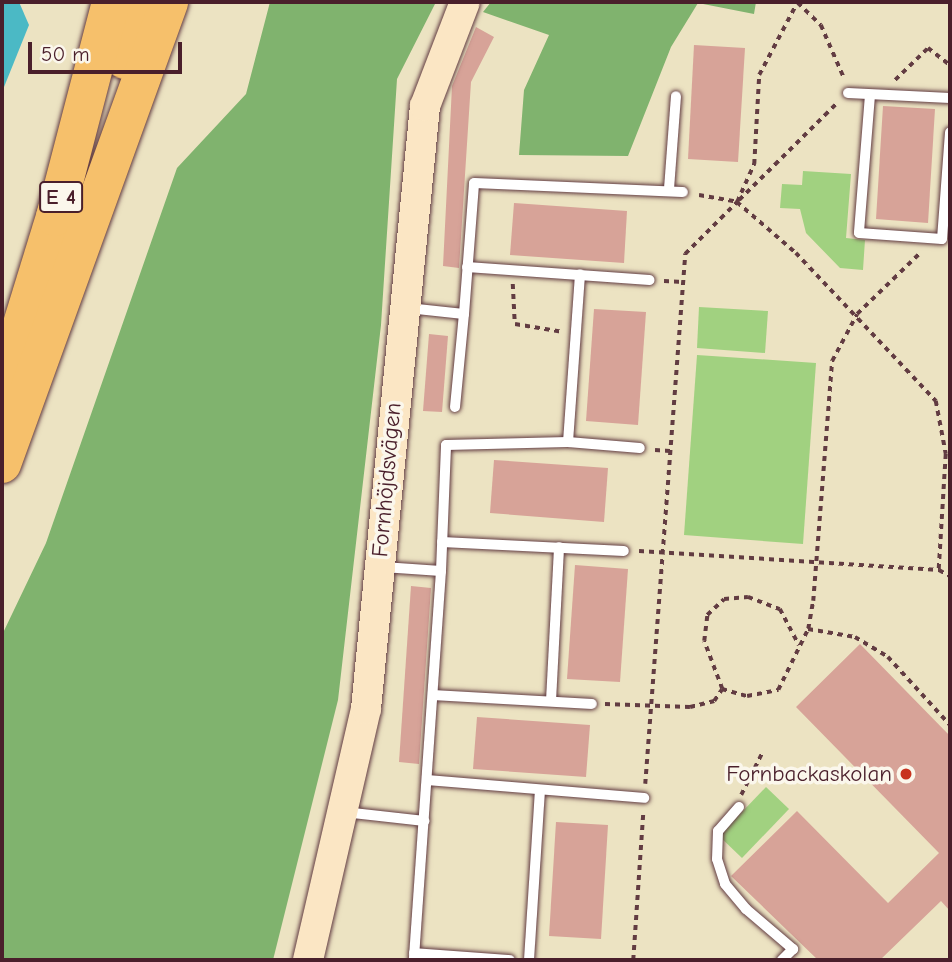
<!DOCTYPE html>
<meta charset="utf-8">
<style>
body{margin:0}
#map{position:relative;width:952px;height:962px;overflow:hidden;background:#ece3c2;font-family:"Comic Neue",sans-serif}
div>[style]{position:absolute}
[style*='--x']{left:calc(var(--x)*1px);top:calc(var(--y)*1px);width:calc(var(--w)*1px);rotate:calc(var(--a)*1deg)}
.green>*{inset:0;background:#a1d180}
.forest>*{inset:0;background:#80b36e}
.water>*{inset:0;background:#4bb9c5}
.building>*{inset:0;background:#d7a398}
.path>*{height:3.5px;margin-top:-1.75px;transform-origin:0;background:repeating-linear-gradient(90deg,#623c42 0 5px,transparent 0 10px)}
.roads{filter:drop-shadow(0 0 2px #623c42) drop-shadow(0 0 2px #623c42)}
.lane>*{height:10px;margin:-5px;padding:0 5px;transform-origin:5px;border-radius:5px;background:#fff}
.secondary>*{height:30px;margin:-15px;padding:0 15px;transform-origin:15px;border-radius:15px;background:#fbe6c4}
.highway>*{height:38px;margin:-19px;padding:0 19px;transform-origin:19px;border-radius:19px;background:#f6c06b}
.dots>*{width:19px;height:19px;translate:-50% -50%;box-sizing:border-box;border:4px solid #fbf7ec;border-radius:50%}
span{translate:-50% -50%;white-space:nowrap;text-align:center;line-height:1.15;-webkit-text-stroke:7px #fbf7ec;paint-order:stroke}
.shield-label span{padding:2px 5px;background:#fbf7ec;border:2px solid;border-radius:5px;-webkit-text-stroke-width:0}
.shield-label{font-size:21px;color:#4a1f2b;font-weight:700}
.street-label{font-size:23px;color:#4a1f2b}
.poi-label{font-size:23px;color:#4a1f2b}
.right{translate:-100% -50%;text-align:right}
.frame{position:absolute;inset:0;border:4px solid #4a1f2b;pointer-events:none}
.scale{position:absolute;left:28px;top:42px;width:154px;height:32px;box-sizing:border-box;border:4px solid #4a1f2b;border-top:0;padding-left:9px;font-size:21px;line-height:24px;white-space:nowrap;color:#4a1f2b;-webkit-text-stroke:5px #fbf7ec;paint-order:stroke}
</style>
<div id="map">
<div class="green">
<div style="clip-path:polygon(803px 171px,851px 174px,846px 238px,865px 240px,863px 270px,840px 268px,806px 233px,800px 209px,780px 208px,782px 184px,802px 185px)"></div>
<div style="clip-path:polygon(699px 307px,768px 311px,765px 353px,697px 348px)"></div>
<div style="clip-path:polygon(697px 355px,816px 363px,803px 544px,684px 535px)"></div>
<div style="clip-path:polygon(766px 787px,789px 809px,742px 858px,719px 836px)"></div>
</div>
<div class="forest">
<div style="clip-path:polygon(270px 2px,436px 2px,397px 79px,381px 325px,338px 700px,273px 960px,2px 960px,2px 635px,46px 543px,177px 168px,246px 94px)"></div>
<div style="clip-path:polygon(491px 2px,756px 2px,754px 14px,698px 3px,671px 47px,628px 156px,519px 155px,524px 90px,549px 35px,483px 12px)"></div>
</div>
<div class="water">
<div style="clip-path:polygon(2px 2px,19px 2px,29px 25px,2px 92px)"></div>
</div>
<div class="building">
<div style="clip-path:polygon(476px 27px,494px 37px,471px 82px,459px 268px,443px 266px,452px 86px)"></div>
<div style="clip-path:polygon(694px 45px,745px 48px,738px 162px,688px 159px)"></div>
<div style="clip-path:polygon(883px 106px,935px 109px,928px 223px,876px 219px)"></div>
<div style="clip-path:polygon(514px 203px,627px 211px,624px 263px,510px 255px)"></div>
<div style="clip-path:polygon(594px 309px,646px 312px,638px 425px,586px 421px)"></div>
<div style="clip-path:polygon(429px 334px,448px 336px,442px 412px,423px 411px)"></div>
<div style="clip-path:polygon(494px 460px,608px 468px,604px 522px,490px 513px)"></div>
<div style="clip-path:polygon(575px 565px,628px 569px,620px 682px,567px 679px)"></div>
<div style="clip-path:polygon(411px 586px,431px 588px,419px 764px,399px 762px)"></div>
<div style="clip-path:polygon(860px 644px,950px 736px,950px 911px,941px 901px,880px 960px,818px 960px,731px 876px,797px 811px,888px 903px,939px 853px,796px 707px)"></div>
<div style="clip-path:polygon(477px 717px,590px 725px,586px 777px,473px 769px)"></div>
<div style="clip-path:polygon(556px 822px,608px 825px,601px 939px,549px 936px)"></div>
</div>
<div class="path">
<div style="--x:798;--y:3;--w:32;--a:44"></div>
<div style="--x:821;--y:25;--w:58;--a:66.5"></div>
<div style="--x:895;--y:80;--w:46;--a:-44.1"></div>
<div style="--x:928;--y:48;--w:28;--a:38"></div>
<div style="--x:699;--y:195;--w:39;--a:10"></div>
<div style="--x:737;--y:202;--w:78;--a:40.8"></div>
<div style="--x:796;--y:253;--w:204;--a:46.6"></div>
<div style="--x:936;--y:401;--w:54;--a:79.3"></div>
<div style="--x:946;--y:454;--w:116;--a:93.5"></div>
<div style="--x:739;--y:200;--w:139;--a:-44.7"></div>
<div style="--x:664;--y:281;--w:19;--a:3"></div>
<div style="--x:513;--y:284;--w:40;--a:87.1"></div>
<div style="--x:515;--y:324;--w:49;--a:9.5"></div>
<div style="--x:655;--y:450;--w:15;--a:4"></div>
<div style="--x:639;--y:551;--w:301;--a:3.6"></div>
<div style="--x:939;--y:570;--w:13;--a:29"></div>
<div style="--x:808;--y:629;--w:48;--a:9.7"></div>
<div style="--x:855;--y:637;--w:39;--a:31"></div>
<div style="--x:888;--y:657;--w:92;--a:47.6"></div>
<div style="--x:722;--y:689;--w:51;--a:-110.6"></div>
<div style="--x:704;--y:641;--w:26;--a:-83"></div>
<div style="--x:707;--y:615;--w:23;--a:-43"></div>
<div style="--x:724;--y:599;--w:24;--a:-5"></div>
<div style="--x:748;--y:597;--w:34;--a:21"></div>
<div style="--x:780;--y:609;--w:41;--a:62.2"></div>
<div style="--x:605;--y:704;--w:85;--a:2"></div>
<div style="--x:690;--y:707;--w:25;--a:-14"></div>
<div style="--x:714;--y:701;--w:14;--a:-56"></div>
<div style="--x:722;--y:689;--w:26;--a:16"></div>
<div style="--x:747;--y:696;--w:32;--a:-11"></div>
<div style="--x:778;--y:690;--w:68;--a:-63.8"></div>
<div style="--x:808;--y:629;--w:28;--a:-80"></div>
<div style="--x:813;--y:601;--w:241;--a:-85.5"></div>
<div style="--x:832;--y:361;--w:53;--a:-62"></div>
<div style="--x:857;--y:314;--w:88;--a:-44.1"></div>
<div style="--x:645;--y:784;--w:532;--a:-85.68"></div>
<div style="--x:685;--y:254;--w:74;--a:-45"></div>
<div style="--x:737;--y:202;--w:42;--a:-65.9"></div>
<div style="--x:754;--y:164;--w:89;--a:-86.8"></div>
<div style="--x:759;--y:75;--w:81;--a:-62.2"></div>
<div style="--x:741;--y:795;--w:49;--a:-63.4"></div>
<div style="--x:633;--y:960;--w:147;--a:-86.1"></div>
</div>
<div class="roads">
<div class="lane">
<div style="--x:848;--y:93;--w:102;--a:2.8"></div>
<div style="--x:870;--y:95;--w:138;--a:94.6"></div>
<div style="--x:859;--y:233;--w:83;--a:4.1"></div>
<div style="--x:942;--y:239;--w:107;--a:-85.7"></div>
<div style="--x:669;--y:189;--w:93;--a:-85.7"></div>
<div style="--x:467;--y:267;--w:183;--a:4.1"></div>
<div style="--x:408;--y:308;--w:56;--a:6.1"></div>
<div style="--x:464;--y:314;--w:131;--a:-85.6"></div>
<div style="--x:474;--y:183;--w:209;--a:2.5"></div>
<div style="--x:455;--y:407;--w:93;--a:-84.5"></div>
<div style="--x:568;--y:442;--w:168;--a:-85.9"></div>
<div style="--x:442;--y:542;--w:182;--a:2.8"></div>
<div style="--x:383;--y:567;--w:58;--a:3.9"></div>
<div style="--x:441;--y:571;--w:390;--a:94"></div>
<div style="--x:441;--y:571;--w:126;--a:-87.7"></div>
<div style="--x:446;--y:445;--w:122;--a:-1.4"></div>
<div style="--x:568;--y:442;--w:72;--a:4.8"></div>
<div style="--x:433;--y:695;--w:159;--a:3.2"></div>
<div style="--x:551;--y:701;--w:154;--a:-87"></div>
<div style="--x:427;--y:780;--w:218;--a:4.7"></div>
<div style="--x:739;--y:807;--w:32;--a:131"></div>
<div style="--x:718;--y:831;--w:28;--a:92"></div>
<div style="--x:717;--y:859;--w:26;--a:72"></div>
<div style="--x:725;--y:884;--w:33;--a:50"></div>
<div style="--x:746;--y:909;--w:62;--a:40.4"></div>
<div style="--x:793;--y:949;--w:16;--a:135"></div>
<div style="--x:344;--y:812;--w:81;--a:6.4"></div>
<div style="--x:414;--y:953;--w:96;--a:4.2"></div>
<div style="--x:529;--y:960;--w:170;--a:-86.3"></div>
</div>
<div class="secondary">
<div style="--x:308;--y:960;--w:258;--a:-77"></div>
<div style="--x:366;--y:709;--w:606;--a:-84.41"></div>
<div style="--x:425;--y:106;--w:111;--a:-69"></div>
</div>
<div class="highway">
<div style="--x:125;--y:60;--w:60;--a:-76.4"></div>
<div style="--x:2;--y:389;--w:180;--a:-72.9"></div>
<div style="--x:55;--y:217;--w:222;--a:-75.4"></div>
<div style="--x:2;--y:464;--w:491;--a:-70.1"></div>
</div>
</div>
<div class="dots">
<div style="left:906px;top:774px;background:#c8321e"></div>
</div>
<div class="shield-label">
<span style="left:61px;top:197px">E 4</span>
</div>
<div class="street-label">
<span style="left:387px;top:480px;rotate:-85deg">Fornhöjdsvägen</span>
</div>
<div class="poi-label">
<span class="right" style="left:892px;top:774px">Fornbackaskolan</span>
</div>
<div class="frame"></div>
<div class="scale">50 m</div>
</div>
